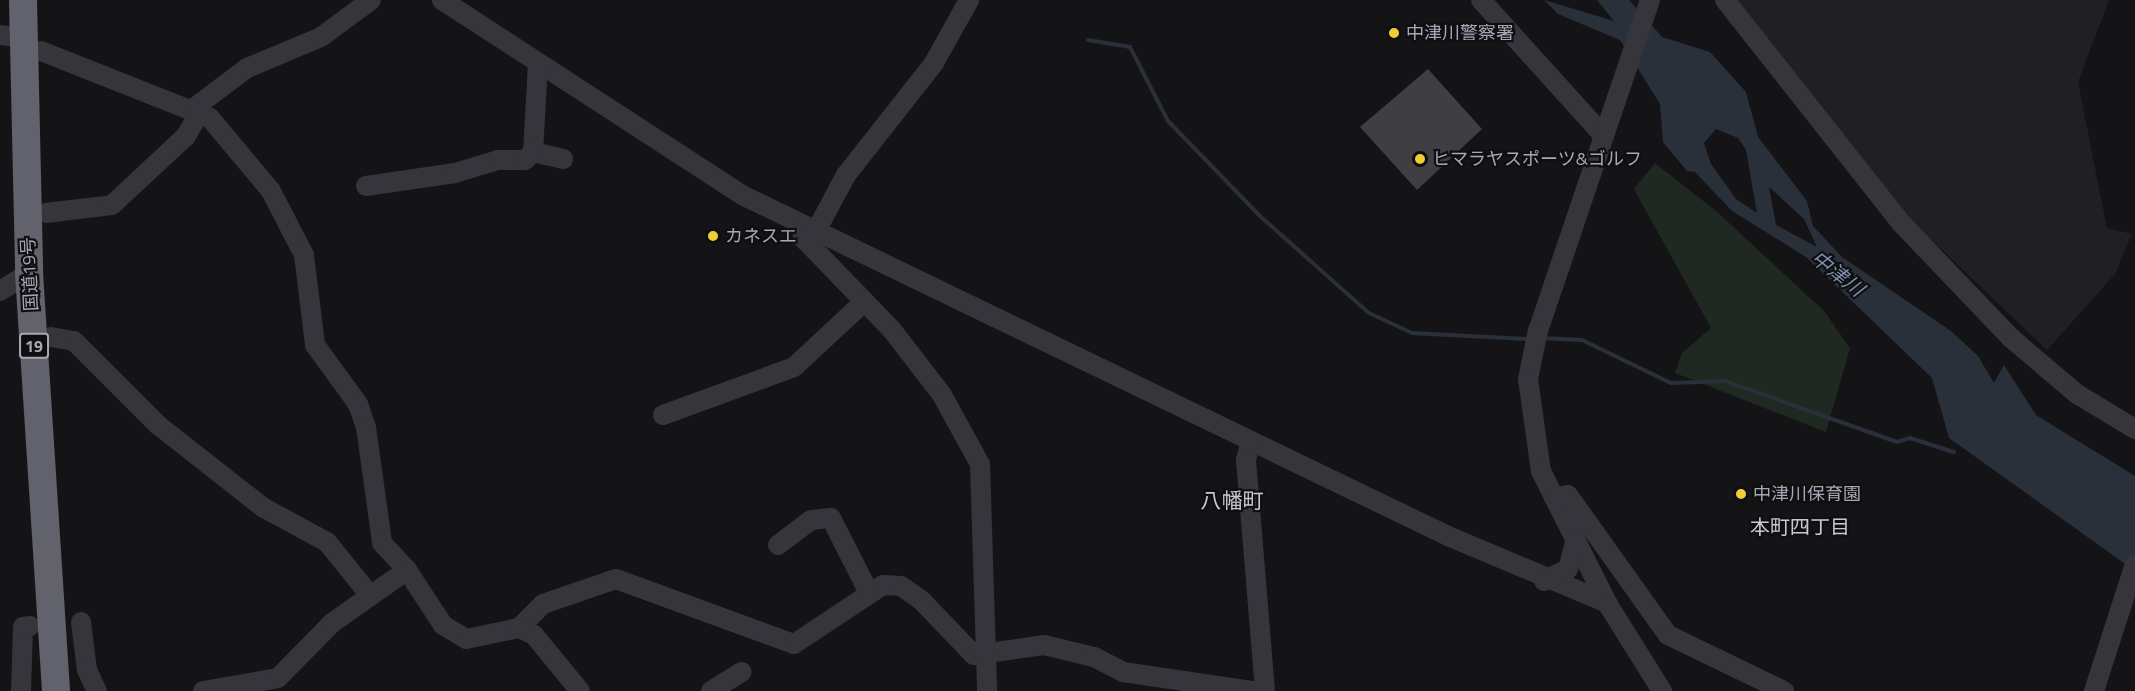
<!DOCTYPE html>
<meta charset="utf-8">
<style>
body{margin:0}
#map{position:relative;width:2135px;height:691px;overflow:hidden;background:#141416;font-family:"Titillium Web","Noto Sans JP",sans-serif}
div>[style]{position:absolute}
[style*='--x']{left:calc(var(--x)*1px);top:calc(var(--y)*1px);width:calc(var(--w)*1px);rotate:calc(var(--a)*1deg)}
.built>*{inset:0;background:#202023}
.green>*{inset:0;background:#202822}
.water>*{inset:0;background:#2a3039}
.stream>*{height:4px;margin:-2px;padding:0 2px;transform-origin:2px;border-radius:2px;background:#2a3039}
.building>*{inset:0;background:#3e3e43}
.minor>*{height:20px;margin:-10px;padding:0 10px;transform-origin:10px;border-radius:10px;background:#35353b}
.highway>*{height:28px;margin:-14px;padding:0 14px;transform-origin:14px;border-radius:14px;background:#61626b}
.dots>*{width:16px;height:16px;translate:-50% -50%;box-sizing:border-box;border:3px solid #0f0f11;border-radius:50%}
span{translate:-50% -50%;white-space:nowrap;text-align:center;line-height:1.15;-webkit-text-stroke:4.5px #0f0f11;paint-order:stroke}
.shield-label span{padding:2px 4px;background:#0f0f11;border:2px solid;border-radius:4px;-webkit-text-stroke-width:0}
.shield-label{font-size:16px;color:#a6a8b6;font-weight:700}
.poi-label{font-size:18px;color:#a6a8b6}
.left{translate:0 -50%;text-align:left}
.street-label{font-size:18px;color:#a6a8b6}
.water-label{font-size:20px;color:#7d90b0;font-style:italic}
.neighbourhood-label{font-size:20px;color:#c7c8d2}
.quarter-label{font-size:21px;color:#c7c8d2}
</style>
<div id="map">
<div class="built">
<div style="clip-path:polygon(1730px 0,2109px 0,2078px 82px,2107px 228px,2132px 234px,2115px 274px,2047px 350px,1902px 212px)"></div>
</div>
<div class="green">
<div style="clip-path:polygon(1655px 163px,1716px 211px,1824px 311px,1850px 348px,1826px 432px,1675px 373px,1682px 353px,1711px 328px,1634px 189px)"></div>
</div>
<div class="water">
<div style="clip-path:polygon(evenodd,1544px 0,1614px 21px,1597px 0,1629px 0,1662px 37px,1710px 52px,1746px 92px,1758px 137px,1807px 201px,1813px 226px,1842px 257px,1951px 331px,1978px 356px,1994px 383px,2004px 365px,2036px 415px,2135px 476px,2135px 571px,1949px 438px,1932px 378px,1806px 257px,1732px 211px,1695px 172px,1687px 171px,1663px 142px,1660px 104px,1620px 40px,1558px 14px,1544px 0,1716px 129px,1738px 138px,1746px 150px,1757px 213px,1736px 199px,1711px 164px,1704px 143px,1716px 129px,1544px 0,1769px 187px,1804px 219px,1817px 247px,1776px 225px,1769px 187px)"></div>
</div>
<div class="stream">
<div style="--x:1088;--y:40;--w:43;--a:9.5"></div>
<div style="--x:1130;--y:47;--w:83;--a:62.8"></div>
<div style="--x:1168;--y:121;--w:132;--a:45.9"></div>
<div style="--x:1260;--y:216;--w:146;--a:41.7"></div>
<div style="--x:1369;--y:313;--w:47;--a:24.9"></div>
<div style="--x:1412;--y:333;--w:116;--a:3"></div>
<div style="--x:1542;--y:338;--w:40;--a:2.9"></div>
<div style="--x:1582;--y:340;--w:99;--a:25.8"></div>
<div style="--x:1671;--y:383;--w:54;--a:-2.1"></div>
<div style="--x:1725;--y:381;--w:182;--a:19.5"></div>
<div style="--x:1897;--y:442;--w:14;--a:-17"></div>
<div style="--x:1910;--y:438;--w:46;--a:17.7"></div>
</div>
<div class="building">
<div style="clip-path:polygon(1428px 69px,1482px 129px,1417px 190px,1360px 127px)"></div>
</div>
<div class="minor">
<div style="--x:442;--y:0;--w:360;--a:33"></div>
<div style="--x:744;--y:196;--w:782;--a:25.78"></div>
<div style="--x:1448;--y:536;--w:173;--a:22.8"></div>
<div style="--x:1481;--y:0;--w:183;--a:47.9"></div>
<div style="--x:1650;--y:0;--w:348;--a:108.7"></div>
<div style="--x:1538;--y:330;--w:50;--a:101.5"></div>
<div style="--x:1528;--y:379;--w:93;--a:82"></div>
<div style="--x:1541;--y:471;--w:148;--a:63.4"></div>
<div style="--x:1607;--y:603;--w:104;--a:58"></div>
<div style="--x:1725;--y:0;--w:287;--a:51.7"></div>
<div style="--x:1903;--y:225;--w:156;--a:46.3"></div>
<div style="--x:2011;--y:338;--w:87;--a:40.3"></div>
<div style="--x:2077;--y:394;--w:68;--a:31.1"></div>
<div style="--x:0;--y:35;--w:24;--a:7"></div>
<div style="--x:41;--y:51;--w:182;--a:21.6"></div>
<div style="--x:210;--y:118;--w:95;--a:50.1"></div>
<div style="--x:271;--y:191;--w:72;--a:62.7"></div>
<div style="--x:304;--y:255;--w:91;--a:83"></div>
<div style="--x:315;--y:345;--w:73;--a:53.9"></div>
<div style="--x:358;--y:404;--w:24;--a:71"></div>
<div style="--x:366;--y:427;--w:117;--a:82.1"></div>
<div style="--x:382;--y:543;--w:37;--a:47"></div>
<div style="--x:407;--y:570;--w:66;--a:56.8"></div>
<div style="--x:443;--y:625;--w:27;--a:31"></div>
<div style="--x:466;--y:639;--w:54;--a:-11.7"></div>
<div style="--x:519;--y:628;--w:34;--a:-45"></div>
<div style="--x:543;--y:604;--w:77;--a:-18.9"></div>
<div style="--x:616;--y:579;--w:189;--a:20.1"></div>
<div style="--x:794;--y:644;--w:107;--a:-33.5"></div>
<div style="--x:883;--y:585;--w:18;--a:3"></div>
<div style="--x:901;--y:586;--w:24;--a:35"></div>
<div style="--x:921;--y:600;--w:76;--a:46.1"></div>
<div style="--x:974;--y:655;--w:71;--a:-8.1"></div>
<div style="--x:1044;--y:645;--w:51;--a:13.5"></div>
<div style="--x:1094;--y:657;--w:33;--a:27"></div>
<div style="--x:1123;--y:672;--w:130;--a:8.4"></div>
<div style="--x:538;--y:63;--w:89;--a:93.2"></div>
<div style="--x:533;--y:152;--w:31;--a:13"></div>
<div style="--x:194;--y:108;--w:66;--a:-37"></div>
<div style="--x:247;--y:68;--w:80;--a:-22.7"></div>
<div style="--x:321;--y:37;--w:62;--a:-36.5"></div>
<div style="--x:366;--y:186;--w:90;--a:-8.3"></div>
<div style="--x:455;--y:173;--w:45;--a:-16.8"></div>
<div style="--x:498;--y:160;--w:27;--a:0"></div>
<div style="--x:525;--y:160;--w:11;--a:-45"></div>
<div style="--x:46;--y:213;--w:66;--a:-6.9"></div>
<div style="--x:112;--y:205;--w:101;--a:-43"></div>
<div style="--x:186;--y:136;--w:28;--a:-60"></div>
<div style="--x:803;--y:225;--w:13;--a:90"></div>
<div style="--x:803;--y:238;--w:128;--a:45.9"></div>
<div style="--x:892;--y:330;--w:82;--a:52.4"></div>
<div style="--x:942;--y:395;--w:79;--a:61.2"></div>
<div style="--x:980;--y:464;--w:227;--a:88.2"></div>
<div style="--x:816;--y:231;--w:64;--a:-61.8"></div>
<div style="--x:846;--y:175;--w:142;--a:-51.8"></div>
<div style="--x:934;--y:63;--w:72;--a:-60.9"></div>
<div style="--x:0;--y:291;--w:34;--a:-32"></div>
<div style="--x:51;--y:337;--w:23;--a:10"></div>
<div style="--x:74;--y:341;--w:119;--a:45"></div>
<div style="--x:158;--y:425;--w:135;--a:38.1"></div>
<div style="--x:264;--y:508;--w:72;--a:28.4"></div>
<div style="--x:327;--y:542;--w:67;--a:51.1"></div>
<div style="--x:663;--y:415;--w:140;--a:-20.1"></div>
<div style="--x:794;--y:367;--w:96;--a:-42.9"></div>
<div style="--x:1251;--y:441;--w:20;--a:105"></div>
<div style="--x:1246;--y:460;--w:232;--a:85.3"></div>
<div style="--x:1554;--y:498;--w:14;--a:-12"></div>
<div style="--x:1568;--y:495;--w:172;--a:54.5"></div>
<div style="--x:1668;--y:635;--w:129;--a:25.8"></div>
<div style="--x:778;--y:545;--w:41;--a:-37.1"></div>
<div style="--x:811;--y:520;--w:20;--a:-6"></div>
<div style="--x:831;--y:518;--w:82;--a:63.1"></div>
<div style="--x:1544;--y:581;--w:27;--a:-27"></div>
<div style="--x:1568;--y:569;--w:27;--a:-75"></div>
<div style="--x:81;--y:622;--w:48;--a:82.9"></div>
<div style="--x:87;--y:670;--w:23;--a:65"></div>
<div style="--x:519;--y:628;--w:17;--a:25"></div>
<div style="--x:534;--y:635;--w:72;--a:50.6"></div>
<div style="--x:21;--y:691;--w:64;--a:-88.2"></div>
<div style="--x:23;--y:627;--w:7;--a:-8"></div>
<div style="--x:203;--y:691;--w:76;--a:-9.8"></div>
<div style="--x:278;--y:678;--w:77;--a:-45.5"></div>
<div style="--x:332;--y:623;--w:92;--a:-35.2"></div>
<div style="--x:711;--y:691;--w:36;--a:-32"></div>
<div style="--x:2094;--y:691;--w:133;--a:-72.1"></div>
</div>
<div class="highway">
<div style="--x:23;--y:0;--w:273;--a:88.7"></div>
<div style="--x:29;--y:273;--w:419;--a:86.3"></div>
</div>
<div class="dots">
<div style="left:1394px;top:33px;background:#eece34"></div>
<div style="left:1420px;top:159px;background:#eece34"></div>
<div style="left:713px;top:236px;background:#eece34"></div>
<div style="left:1741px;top:494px;background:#eece34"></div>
</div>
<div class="shield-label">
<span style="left:34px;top:346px">19</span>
</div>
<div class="poi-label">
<span class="left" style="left:1406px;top:33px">中津川警察署</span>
<span class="left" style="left:1432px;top:159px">ヒマラヤスポーツ&amp;ゴルフ</span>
<span class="left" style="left:725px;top:236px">カネスエ</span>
<span class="left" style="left:1753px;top:494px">中津川保育園</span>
</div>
<div class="street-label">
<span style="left:30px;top:274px;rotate:-93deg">国道19号</span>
</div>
<div class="water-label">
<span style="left:1838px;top:273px;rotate:38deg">中津川</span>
</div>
<div class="neighbourhood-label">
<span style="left:1800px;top:526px">本町四丁目</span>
</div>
<div class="quarter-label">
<span style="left:1232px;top:500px">八幡町</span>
</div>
</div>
